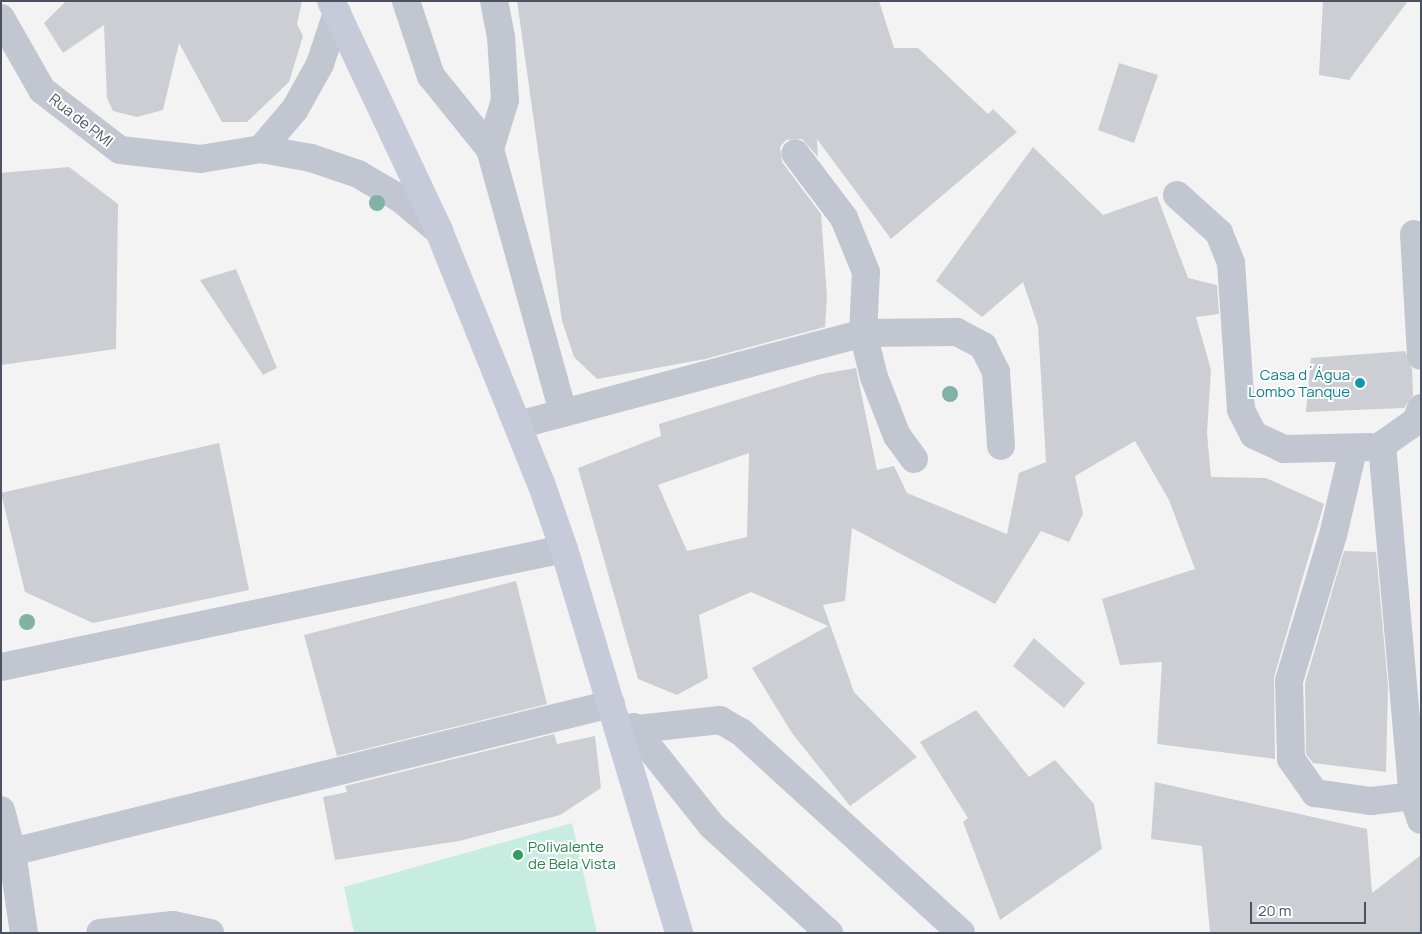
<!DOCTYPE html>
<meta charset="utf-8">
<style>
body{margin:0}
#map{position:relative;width:1422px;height:934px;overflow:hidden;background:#f4f3f3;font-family:Manrope,sans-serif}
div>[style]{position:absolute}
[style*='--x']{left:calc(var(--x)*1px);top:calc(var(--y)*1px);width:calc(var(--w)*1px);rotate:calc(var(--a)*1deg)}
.green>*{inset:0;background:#c6eddf}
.building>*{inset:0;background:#cdced4}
.minor>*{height:28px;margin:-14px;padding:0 14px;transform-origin:14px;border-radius:14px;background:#c2c6d0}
.tertiary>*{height:28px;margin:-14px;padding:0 14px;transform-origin:14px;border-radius:14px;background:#c2c6d0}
.secondary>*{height:28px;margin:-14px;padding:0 14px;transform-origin:14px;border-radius:14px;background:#c7cbd9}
.trees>*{width:16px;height:16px;margin:-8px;border-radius:50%;background:#80b2a5}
.dots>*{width:14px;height:14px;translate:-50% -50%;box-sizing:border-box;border:2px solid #fff;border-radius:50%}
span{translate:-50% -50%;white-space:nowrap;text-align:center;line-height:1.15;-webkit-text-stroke:4px #fff;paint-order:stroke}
.street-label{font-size:15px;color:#4c515f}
.culture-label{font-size:15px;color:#0d838f}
.right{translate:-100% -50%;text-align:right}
.leisure-label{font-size:15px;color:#27864d}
.left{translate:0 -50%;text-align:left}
.frame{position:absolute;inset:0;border:2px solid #4c515f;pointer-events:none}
.scale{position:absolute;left:1250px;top:902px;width:116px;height:22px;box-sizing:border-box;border:2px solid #4c515f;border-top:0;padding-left:6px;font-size:15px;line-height:18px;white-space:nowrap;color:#4c515f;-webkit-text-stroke:4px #fff;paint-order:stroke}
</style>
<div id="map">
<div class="green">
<div style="clip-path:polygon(572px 823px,597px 933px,354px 933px,344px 887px)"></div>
</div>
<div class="building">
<div style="clip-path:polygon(66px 1px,302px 1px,297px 24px,303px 36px,289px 82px,247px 122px,222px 122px,179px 43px,163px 110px,137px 117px,113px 111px,107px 98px,104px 25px,63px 53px,44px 23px)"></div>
<div style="clip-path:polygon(517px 1px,879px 1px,894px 48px,918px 48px,988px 114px,993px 109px,1017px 132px,891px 239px,817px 139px,818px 157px,802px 139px,786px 140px,780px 147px,782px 162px,821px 214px,827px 297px,825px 327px,705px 359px,597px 379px,574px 357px,562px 321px)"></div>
<div style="clip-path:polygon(1323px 1px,1408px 1px,1349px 80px,1319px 75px)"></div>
<div style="clip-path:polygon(1119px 63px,1158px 75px,1134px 143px,1098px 130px)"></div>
<div style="clip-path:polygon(evenodd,1033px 147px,1103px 215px,1157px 196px,1188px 278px,1217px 285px,1219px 314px,1196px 317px,1211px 370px,1207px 433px,1211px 477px,1266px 478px,1324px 504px,1274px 677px,1275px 759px,1157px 744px,1162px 662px,1120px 665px,1102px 599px,1195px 569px,1169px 500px,1135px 441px,1075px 476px,1083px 514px,1069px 542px,1041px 531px,995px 604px,852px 528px,845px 601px,823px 605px,854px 692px,917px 757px,850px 806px,792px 733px,752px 668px,828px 626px,751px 592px,699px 615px,708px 678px,677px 695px,638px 679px,578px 468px,661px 436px,659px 424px,821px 374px,856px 368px,877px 470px,894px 466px,907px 493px,1007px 534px,1019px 473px,1046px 462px,1038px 326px,1023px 282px,982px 317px,936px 281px,1033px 147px,749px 453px,747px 537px,687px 551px,658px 485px,749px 453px)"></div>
<div style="clip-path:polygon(69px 167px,118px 204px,116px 349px,1px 365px,1px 173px)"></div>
<div style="clip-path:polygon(236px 269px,277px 368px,263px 375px,200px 280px)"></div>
<div style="clip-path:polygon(1405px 351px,1412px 368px,1413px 395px,1404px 408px,1306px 412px,1311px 358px)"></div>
<div style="clip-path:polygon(219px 443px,249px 590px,93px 623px,25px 592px,1px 493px)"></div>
<div style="clip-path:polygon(1344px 551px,1376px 552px,1388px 686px,1386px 772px,1313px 763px,1306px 754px,1305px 683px)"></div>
<div style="clip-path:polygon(516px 581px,547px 704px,337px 756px,304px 635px)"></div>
<div style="clip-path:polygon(1034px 638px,1085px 683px,1064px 708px,1013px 666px)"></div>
<div style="clip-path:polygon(976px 710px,1029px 777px,1055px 760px,1094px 804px,1102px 849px,1000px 920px,963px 822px,968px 818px,920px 742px)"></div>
<div style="clip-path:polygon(554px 734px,557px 744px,595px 736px,601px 788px,560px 815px,459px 841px,335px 860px,323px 797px,347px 792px,345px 786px)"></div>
<div style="clip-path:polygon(1155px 782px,1367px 829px,1372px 893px,1421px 855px,1421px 933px,1210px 933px,1202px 846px,1151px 839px)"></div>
</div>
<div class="minor">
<div style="--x:406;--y:1;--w:79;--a:71.6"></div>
<div style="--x:431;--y:76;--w:94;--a:51.1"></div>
<div style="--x:490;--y:149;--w:274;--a:74.5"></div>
<div style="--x:490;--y:149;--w:51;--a:-73"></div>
<div style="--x:505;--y:100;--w:63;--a:-93.6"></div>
<div style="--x:501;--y:37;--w:37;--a:-101"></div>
<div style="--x:1177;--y:195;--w:57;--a:42.1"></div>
<div style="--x:1219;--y:233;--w:32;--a:68"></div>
<div style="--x:1231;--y:263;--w:147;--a:86.1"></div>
<div style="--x:1241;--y:410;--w:28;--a:63"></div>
<div style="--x:1254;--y:435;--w:33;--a:25"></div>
<div style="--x:1284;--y:449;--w:86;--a:-1.3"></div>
<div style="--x:1414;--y:234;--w:122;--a:86.7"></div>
<div style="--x:1421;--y:408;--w:14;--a:111"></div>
<div style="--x:1416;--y:421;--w:42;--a:144.8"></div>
<div style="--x:1382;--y:445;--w:352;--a:85"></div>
<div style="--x:1413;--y:796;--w:25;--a:72"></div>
<div style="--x:518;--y:425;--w:357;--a:-14.9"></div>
<div style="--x:863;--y:333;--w:61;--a:-87.2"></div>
<div style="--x:866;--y:272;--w:58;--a:-112.2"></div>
<div style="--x:844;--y:218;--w:81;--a:-127"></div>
<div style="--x:1353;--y:450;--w:87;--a:103.2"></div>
<div style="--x:1333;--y:535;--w:152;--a:106.8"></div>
<div style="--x:1289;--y:681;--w:78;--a:88.5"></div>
<div style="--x:1291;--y:759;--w:42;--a:54.8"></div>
<div style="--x:1315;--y:793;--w:57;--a:8.1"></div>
<div style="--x:1371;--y:801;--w:42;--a:-6.8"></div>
<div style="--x:914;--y:459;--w:29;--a:-126"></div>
<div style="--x:897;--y:436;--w:63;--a:-111.3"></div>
<div style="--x:874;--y:377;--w:45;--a:-104"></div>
<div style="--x:863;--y:333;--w:94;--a:-0.6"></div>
<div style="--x:957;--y:332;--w:30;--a:28"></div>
<div style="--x:983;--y:346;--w:29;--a:63"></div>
<div style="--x:996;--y:372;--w:74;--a:86.1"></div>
<div style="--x:1;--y:667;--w:575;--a:-11.84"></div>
<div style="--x:633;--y:727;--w:127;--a:51.4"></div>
<div style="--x:712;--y:826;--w:159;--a:42.4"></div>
<div style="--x:619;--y:731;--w:102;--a:-6.2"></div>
<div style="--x:720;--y:720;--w:24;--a:30"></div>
<div style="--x:741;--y:732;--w:298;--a:42.4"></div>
<div style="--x:1;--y:810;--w:43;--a:75.3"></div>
<div style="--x:12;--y:852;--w:82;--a:81.6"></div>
<div style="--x:12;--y:852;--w:617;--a:-13.88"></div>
<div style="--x:100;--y:933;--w:73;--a:-6.3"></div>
<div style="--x:173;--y:925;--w:38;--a:12"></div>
</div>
<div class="tertiary">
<div style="--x:1;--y:18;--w:83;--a:60.3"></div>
<div style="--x:42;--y:90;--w:98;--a:37.6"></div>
<div style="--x:120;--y:150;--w:81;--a:6.4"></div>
<div style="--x:200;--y:159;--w:62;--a:-9.3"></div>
<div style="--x:261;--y:149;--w:51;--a:10.2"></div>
<div style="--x:311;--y:158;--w:50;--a:18.8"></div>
<div style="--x:358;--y:174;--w:50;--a:30.2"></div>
<div style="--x:401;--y:199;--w:50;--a:40.1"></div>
<div style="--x:261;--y:149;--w:52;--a:-49.6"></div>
<div style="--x:295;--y:109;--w:51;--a:-60.9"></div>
<div style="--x:320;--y:64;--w:54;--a:-71.6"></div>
</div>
<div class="secondary">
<div style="--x:331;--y:1;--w:254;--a:64.8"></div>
<div style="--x:439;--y:231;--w:272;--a:68"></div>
<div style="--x:541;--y:483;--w:70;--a:70.8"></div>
<div style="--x:564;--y:549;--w:401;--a:73.3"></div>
</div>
<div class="trees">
<div style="left:377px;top:203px"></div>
<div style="left:950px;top:394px"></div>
<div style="left:27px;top:622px"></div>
</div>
<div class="dots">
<div style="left:1360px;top:383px;background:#0f9aa8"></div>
<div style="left:518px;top:855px;background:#2e9e5b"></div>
</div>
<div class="street-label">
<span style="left:81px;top:120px;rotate:38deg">Rua de PMI</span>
</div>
<div class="culture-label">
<span class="right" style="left:1350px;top:383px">Casa d´Água<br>Lombo Tanque</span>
</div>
<div class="leisure-label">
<span class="left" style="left:528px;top:855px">Polivalente<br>de Bela Vista</span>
</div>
<div class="frame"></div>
<div class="scale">20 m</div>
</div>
